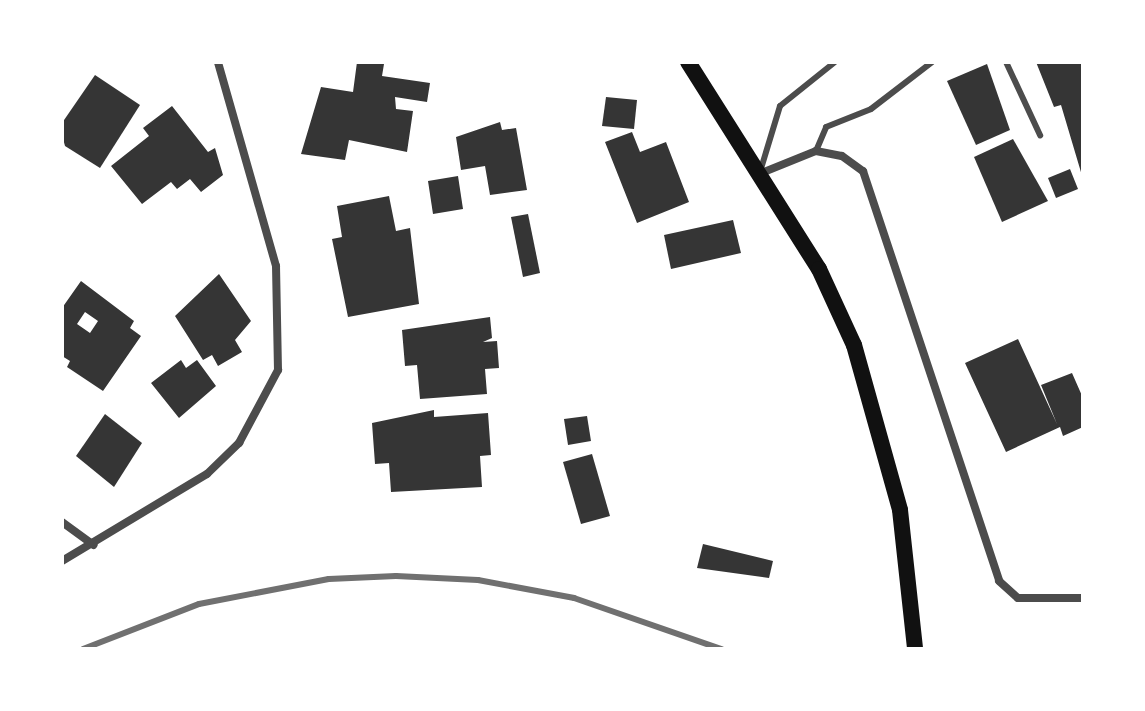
<!DOCTYPE html>
<style>
body{margin:0}
#map{position:relative;width:1145px;height:711px;overflow:hidden;background:#fff;font-family:"Exo 2",sans-serif}
div>[style]{position:absolute}
[style*='--x']{left:calc(var(--x)*1px);top:calc(var(--y)*1px);width:calc(var(--w)*1px);rotate:calc(var(--a)*1deg)}
.building>*{inset:0;background:#353535}
.service>*{height:6px;margin:-3px;padding:0 3px;transform-origin:3px;border-radius:3px;background:#4c4c4c}
.minor>*{height:8px;margin:-4px;padding:0 4px;transform-origin:4px;border-radius:4px;background:#4c4c4c}
.secondary>*{height:16px;margin:-8px;padding:0 8px;transform-origin:8px;border-radius:8px;background:#111}
.rail>*{height:6px;margin:-3px;padding:0 3px;transform-origin:3px;border-radius:3px;background:#707070}
span{translate:-50% -50%;white-space:nowrap;text-align:center;line-height:1.15;-webkit-text-stroke:6px #fff;paint-order:stroke}
.frame{position:absolute;inset:0;border:64px solid #fff;pointer-events:none}
</style>
<div id="map">
<div class="building">
<div style="clip-path:polygon(357px 62px,384px 64px,382px 76px,430px 83px,427px 102px,395px 97px,396px 109px,413px 111px,407px 152px,349px 140px,345px 160px,301px 154px,321px 87px,353px 92px)"></div>
<div style="clip-path:polygon(1036px 62px,1082px 62px,1083px 179px,1061px 105px,1054px 107px)"></div>
<div style="clip-path:polygon(987px 64px,1010px 130px,976px 145px,947px 81px)"></div>
<div style="clip-path:polygon(95px 75px,140px 105px,100px 168px,65px 146px,62px 135px,62px 123px)"></div>
<div style="clip-path:polygon(606px 97px,637px 100px,634px 129px,602px 126px)"></div>
<div style="clip-path:polygon(172px 106px,208px 152px,215px 148px,223px 175px,201px 192px,190px 179px,177px 189px,171px 182px,142px 204px,111px 166px,149px 136px,143px 128px)"></div>
<div style="clip-path:polygon(500px 122px,502px 130px,516px 128px,527px 190px,490px 195px,485px 166px,461px 170px,456px 137px)"></div>
<div style="clip-path:polygon(632px 132px,640px 152px,666px 142px,689px 202px,637px 223px,605px 142px)"></div>
<div style="clip-path:polygon(1013px 139px,1048px 201px,1002px 222px,974px 157px)"></div>
<div style="clip-path:polygon(1070px 169px,1078px 189px,1056px 198px,1048px 178px)"></div>
<div style="clip-path:polygon(458px 176px,463px 209px,433px 214px,428px 181px)"></div>
<div style="clip-path:polygon(389px 196px,396px 231px,410px 228px,419px 304px,348px 317px,332px 239px,342px 237px,337px 206px)"></div>
<div style="clip-path:polygon(528px 214px,540px 273px,523px 277px,511px 217px)"></div>
<div style="clip-path:polygon(733px 220px,741px 253px,671px 269px,664px 235px)"></div>
<div style="clip-path:polygon(219px 274px,251px 321px,235px 340px,242px 352px,218px 366px,212px 355px,203px 360px,175px 316px)"></div>
<div style="clip-path:polygon(evenodd,81px 281px,134px 321px,130px 328px,141px 336px,103px 391px,67px 367px,70px 361px,62px 356px,62px 308px,81px 281px,85px 312px,98px 321px,90px 333px,77px 324px,85px 312px)"></div>
<div style="clip-path:polygon(490px 317px,492px 338px,483px 342px,497px 341px,499px 368px,485px 369px,487px 394px,420px 399px,417px 365px,405px 366px,402px 330px)"></div>
<div style="clip-path:polygon(1018px 339px,1057px 424px,1041px 385px,1072px 373px,1083px 398px,1083px 427px,1063px 436px,1060px 427px,1006px 452px,965px 363px)"></div>
<div style="clip-path:polygon(181px 360px,186px 368px,197px 360px,216px 386px,179px 418px,151px 383px)"></div>
<div style="clip-path:polygon(434px 410px,434px 417px,488px 413px,491px 455px,480px 456px,482px 487px,391px 492px,389px 463px,375px 464px,372px 423px)"></div>
<div style="clip-path:polygon(105px 414px,142px 443px,114px 487px,76px 456px)"></div>
<div style="clip-path:polygon(587px 416px,591px 441px,568px 445px,564px 419px)"></div>
<div style="clip-path:polygon(592px 454px,610px 516px,581px 524px,563px 462px)"></div>
<div style="clip-path:polygon(703px 544px,773px 561px,769px 578px,697px 568px)"></div>
</div>
<div class="service">
<div style="--x:1006;--y:62;--w:81;--a:65"></div>
<div style="--x:816;--y:151;--w:26;--a:-67"></div>
<div style="--x:826;--y:127;--w:48;--a:-21.8"></div>
<div style="--x:871;--y:109;--w:77;--a:-37.6"></div>
<div style="--x:760;--y:172;--w:69;--a:-73.1"></div>
<div style="--x:780;--y:106;--w:70;--a:-38.7"></div>
</div>
<div class="minor">
<div style="--x:759;--y:174;--w:61;--a:-22"></div>
<div style="--x:816;--y:151;--w:26;--a:11"></div>
<div style="--x:842;--y:156;--w:26;--a:36"></div>
<div style="--x:863;--y:171;--w:432;--a:71.6"></div>
<div style="--x:999;--y:581;--w:25;--a:42"></div>
<div style="--x:1018;--y:598;--w:65;--a:0"></div>
<div style="--x:62;--y:522;--w:39;--a:36"></div>
<div style="--x:62;--y:561;--w:169;--a:-31"></div>
<div style="--x:207;--y:474;--w:45;--a:-44.1"></div>
<div style="--x:239;--y:443;--w:83;--a:-61.9"></div>
<div style="--x:278;--y:370;--w:104;--a:-91.1"></div>
<div style="--x:276;--y:266;--w:212;--a:-105.9"></div>
</div>
<div class="secondary">
<div style="--x:688;--y:62;--w:245;--a:57.7"></div>
<div style="--x:819;--y:269;--w:84;--a:65.3"></div>
<div style="--x:854;--y:345;--w:171;--a:74.4"></div>
<div style="--x:900;--y:510;--w:140;--a:83.8"></div>
</div>
<div class="rail">
<div style="--x:83;--y:649;--w:124;--a:-21.2"></div>
<div style="--x:199;--y:604;--w:132;--a:-10.9"></div>
<div style="--x:329;--y:579;--w:67;--a:-2.6"></div>
<div style="--x:396;--y:576;--w:82;--a:2.8"></div>
<div style="--x:478;--y:580;--w:98;--a:10.6"></div>
<div style="--x:574;--y:598;--w:156;--a:19.1"></div>
</div>
<div class="frame"></div>
</div>
